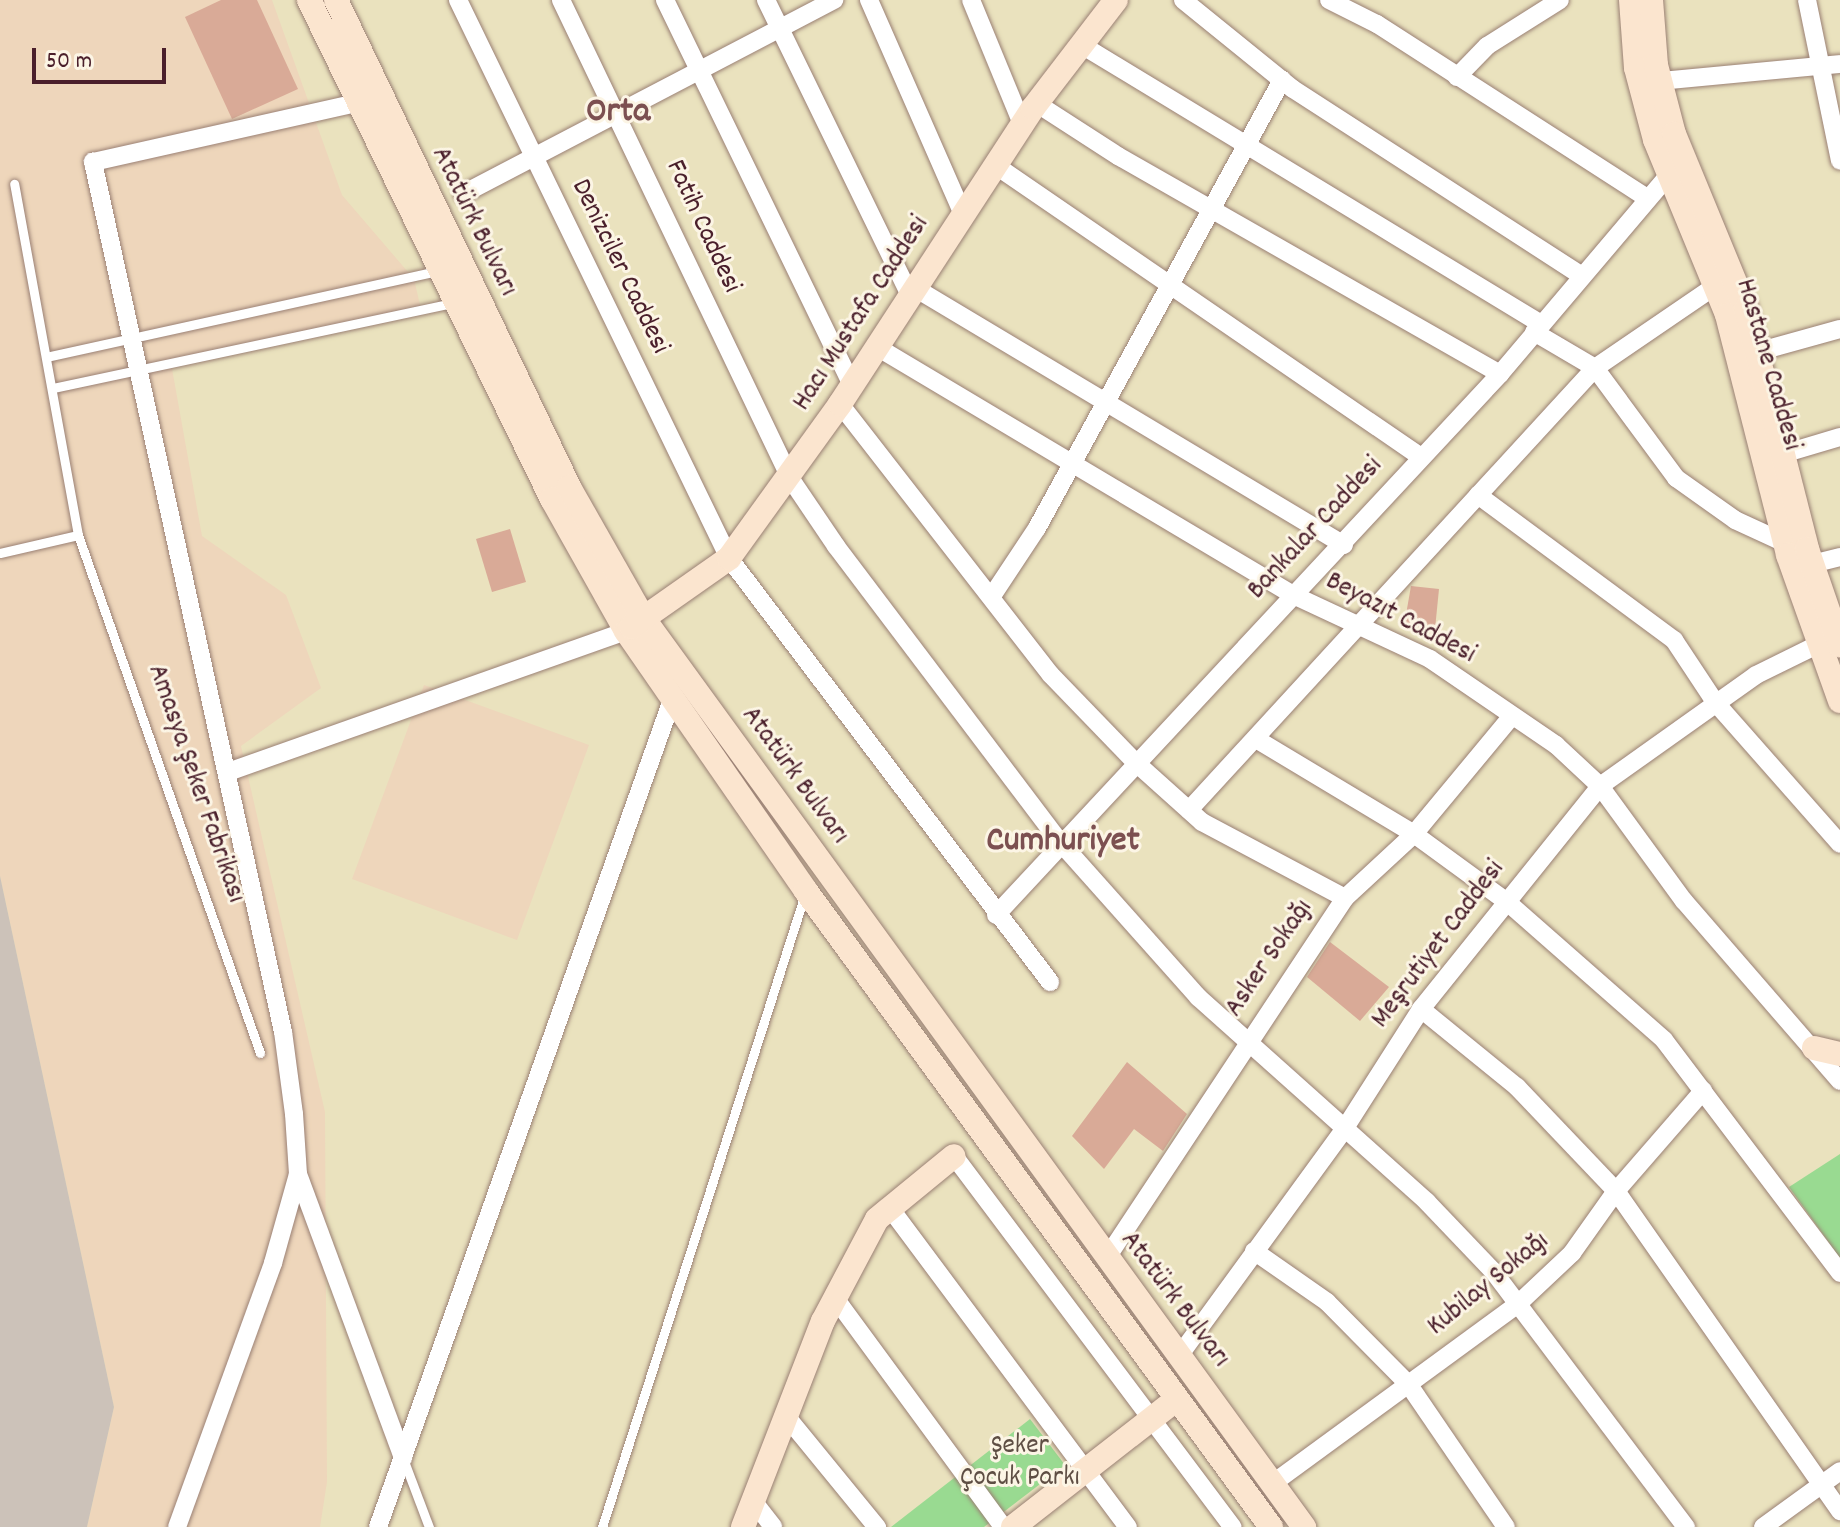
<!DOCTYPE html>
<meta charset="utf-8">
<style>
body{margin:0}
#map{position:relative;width:1840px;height:1527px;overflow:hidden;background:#eae2be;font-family:Dekko,sans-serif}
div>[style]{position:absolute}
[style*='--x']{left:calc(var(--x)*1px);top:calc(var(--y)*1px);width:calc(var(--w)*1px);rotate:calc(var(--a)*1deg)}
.built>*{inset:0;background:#eed6bb}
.industrial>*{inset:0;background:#ccc2b9}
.green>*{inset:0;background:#99da91}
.building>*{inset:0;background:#d9aa97}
.roads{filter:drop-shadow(0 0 2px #9a8074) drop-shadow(0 0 2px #9a8074)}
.lane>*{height:9px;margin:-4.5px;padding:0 4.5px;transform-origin:4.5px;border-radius:4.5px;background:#fff}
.street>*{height:18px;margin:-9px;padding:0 9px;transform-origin:9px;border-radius:9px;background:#fff}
.secondary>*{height:24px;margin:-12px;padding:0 12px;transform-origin:12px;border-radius:12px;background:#fbe5cf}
span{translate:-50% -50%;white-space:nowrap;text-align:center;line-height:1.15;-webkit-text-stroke:6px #fcf5e5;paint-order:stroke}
.street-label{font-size:28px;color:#4a1f2b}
.park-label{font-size:28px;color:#5e4e44}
.district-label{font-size:36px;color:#7c5051;font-weight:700}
.scale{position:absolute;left:32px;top:48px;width:134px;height:36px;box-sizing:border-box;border:4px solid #4a1f2b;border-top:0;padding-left:10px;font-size:24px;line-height:28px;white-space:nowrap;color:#4a1f2b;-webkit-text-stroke:6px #fcf5e5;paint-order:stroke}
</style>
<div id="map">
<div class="built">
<div style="clip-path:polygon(0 0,272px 0,342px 195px,414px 279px,421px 309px,171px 363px,202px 536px,286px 595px,321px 688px,241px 746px,325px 1112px,327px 1482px,320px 1527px,87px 1527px,114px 1407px,0 876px)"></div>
<div style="clip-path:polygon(424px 685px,589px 745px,517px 940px,352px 879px)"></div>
</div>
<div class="industrial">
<div style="clip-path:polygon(0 876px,114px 1407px,87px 1527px,0 1527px)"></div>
</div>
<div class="green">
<div style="clip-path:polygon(1840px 1154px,1840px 1258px,1789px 1187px)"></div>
<div style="clip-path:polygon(1030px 1419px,1065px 1465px,984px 1527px,891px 1527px)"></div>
</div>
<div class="building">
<div style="clip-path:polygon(221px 0,257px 0,298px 89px,232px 119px,185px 17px)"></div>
<div style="clip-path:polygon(510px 529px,526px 582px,492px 592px,476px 539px)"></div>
<div style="clip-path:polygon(1411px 586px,1439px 589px,1435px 629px,1404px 626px)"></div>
<div style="clip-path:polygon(1330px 942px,1389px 987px,1360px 1021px,1307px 977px)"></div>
<div style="clip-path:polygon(1127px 1062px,1187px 1114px,1163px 1151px,1134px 1129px,1104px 1169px,1072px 1136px)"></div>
</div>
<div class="roads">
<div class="lane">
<div style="--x:46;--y:357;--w:404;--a:-12.4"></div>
<div style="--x:53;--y:388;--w:409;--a:-12"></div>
<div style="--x:78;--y:535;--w:549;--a:70.64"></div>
<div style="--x:0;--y:553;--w:80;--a:-13"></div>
<div style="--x:78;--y:535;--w:357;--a:-100.3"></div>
<div style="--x:404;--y:1461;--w:71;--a:69.3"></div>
<div style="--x:602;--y:1527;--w:665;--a:-72.22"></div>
</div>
<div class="street">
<div style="--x:458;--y:0;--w:620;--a:64.1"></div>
<div style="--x:729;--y:558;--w:532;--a:52.87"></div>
<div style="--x:561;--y:0;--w:530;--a:64.4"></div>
<div style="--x:790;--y:478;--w:82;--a:55.9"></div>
<div style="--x:836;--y:546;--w:371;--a:52.9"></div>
<div style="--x:1060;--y:842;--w:208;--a:48.3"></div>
<div style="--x:1198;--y:997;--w:307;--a:41.8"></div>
<div style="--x:1427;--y:1202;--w:95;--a:46.3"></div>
<div style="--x:1493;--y:1271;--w:321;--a:53"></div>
<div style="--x:665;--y:0;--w:428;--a:64.1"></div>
<div style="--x:766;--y:0;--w:328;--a:64"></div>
<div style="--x:869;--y:0;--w:234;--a:66.3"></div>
<div style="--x:971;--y:0;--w:134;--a:67.6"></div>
<div style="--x:1183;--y:0;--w:141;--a:39"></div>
<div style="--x:1293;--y:89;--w:344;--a:32.9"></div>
<div style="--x:1329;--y:0;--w:54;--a:26.6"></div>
<div style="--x:1377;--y:24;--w:321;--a:32.8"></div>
<div style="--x:1807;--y:0;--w:164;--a:78.4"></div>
<div style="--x:1080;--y:44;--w:539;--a:31.27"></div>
<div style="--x:1457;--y:77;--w:43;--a:-45.9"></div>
<div style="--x:1487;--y:46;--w:86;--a:-32.2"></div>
<div style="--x:1660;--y:81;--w:181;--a:-5.4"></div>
<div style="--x:1036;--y:103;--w:98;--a:32.9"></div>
<div style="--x:1118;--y:156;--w:440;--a:29.7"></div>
<div style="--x:995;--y:165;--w:516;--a:34.43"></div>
<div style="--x:463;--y:194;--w:419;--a:-27.6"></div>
<div style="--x:915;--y:288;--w:500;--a:30.92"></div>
<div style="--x:1534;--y:332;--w:71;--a:30.5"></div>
<div style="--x:1595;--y:368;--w:137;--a:53.6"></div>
<div style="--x:1676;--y:478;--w:72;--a:35.4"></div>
<div style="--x:1735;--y:520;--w:55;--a:24.7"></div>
<div style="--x:877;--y:347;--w:484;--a:30.8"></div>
<div style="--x:1293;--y:595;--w:151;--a:25"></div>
<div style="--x:1430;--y:659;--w:153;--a:34.3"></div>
<div style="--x:1556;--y:745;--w:60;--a:43"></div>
<div style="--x:1600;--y:786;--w:142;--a:53.9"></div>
<div style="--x:1684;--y:901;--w:238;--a:49.1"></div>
<div style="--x:1757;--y:352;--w:86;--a:-15.5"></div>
<div style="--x:840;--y:404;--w:343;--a:52.1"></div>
<div style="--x:1051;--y:675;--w:120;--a:46"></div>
<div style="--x:1134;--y:761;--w:91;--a:41.9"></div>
<div style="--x:1202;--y:822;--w:162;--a:28"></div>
<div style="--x:1783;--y:454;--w:59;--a:-16.6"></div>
<div style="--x:1478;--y:495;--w:244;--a:36.5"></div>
<div style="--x:1674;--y:640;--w:74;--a:56.5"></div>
<div style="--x:1715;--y:702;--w:189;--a:48.6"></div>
<div style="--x:1812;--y:564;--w:29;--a:-14"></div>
<div style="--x:992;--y:596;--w:82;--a:-56.5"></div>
<div style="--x:1037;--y:528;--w:511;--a:-61.33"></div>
<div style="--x:1256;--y:739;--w:184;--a:31"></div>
<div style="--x:1414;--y:834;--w:114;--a:36.1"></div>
<div style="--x:1506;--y:901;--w:210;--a:41.3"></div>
<div style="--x:1664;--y:1040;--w:292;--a:52.9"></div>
<div style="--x:228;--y:772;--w:422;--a:-19.5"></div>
<div style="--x:1189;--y:810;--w:600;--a:-47.43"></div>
<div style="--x:1595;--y:368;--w:145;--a:-34.3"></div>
<div style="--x:996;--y:915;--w:739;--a:-47.03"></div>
<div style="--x:1500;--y:374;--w:261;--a:-49.7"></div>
<div style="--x:1421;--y:1009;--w:124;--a:39.1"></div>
<div style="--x:1517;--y:1087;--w:144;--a:46.4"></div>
<div style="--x:1616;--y:1191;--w:391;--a:55"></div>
<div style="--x:954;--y:1156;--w:464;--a:53.1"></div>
<div style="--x:298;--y:1174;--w:303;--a:69.7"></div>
<div style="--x:890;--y:1208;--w:398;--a:53.3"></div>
<div style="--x:1254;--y:1251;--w:89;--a:34.9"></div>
<div style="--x:1327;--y:1302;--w:117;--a:45.3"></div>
<div style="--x:1409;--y:1385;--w:172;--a:55.7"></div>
<div style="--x:1106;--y:1259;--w:433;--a:-56.5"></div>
<div style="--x:1345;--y:898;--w:94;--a:-42.8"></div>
<div style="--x:1414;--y:834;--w:153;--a:-50.3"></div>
<div style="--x:835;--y:1298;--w:284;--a:53.7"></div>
<div style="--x:1179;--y:1356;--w:282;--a:-53.9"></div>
<div style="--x:1345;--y:1128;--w:141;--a:-57.4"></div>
<div style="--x:1421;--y:1009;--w:286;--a:-51.2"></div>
<div style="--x:1600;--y:786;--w:191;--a:-35.4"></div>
<div style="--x:1756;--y:675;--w:70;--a:-26.2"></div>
<div style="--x:786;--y:1416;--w:144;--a:50.7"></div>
<div style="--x:1272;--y:1484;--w:306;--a:-36.2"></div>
<div style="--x:1519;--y:1303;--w:73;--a:-43.3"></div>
<div style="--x:1572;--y:1253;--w:76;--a:-54.6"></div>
<div style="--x:1616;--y:1191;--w:133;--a:-49"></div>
<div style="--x:753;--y:1501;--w:33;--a:52"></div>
<div style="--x:177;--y:1527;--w:281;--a:-70"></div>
<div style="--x:273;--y:1263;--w:92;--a:-74.3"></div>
<div style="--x:298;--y:1174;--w:60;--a:-93.8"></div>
<div style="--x:294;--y:1114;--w:83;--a:-97.6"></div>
<div style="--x:283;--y:1032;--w:891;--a:-102.32"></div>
<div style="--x:93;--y:162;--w:284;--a:-12.6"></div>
<div style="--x:378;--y:1527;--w:881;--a:-70.43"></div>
<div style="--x:1763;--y:1527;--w:95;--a:-36"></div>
</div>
<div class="secondary">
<div style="--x:309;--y:0;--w:555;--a:64.04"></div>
<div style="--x:552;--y:499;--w:151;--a:60.7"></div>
<div style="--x:626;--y:631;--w:316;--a:55.3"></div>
<div style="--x:806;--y:891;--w:788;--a:53.83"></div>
<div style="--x:336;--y:0;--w:540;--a:64.43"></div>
<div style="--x:569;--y:487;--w:152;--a:60.4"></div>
<div style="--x:644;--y:619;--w:1123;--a:53.99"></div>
<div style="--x:1631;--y:0;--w:68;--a:85.8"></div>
<div style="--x:1636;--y:68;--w:74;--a:75.2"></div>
<div style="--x:1655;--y:140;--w:189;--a:67.6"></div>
<div style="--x:1727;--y:315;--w:248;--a:75.7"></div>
<div style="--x:1788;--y:555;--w:155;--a:70.4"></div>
<div style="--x:1651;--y:0;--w:65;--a:85.6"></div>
<div style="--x:1656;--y:65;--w:71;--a:75.4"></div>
<div style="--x:1674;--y:134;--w:189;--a:67.6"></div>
<div style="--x:1746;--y:309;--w:248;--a:75.7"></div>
<div style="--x:1807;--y:549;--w:102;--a:71"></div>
<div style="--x:631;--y:627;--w:120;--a:-35.1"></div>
<div style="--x:729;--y:558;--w:190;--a:-54.2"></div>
<div style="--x:840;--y:404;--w:353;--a:-56.9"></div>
<div style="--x:1033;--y:108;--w:136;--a:-52.5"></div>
<div style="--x:1814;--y:1048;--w:27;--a:13"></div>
<div style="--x:743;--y:1527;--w:221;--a:-68.8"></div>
<div style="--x:823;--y:1321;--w:115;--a:-62.1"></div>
<div style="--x:877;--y:1219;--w:99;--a:-39.3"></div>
<div style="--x:1013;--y:1527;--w:208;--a:-38"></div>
</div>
</div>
<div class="street-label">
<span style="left:473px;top:222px;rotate:64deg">Atatürk Bulvarı</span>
<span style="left:702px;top:227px;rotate:65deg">Fatih Caddesi</span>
<span style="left:619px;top:267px;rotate:64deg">Denizciler Caddesi</span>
<span style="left:862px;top:314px;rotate:-57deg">Hacı Mustafa Caddesi</span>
<span style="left:1767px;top:365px;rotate:74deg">Hastane Caddesi</span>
<span style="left:1316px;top:529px;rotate:-47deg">Bankalar Caddesi</span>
<span style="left:1400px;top:619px;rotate:28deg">Beyazıt Caddesi</span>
<span style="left:794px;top:776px;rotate:54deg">Atatürk Bulvarı</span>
<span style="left:195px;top:784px;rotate:71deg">Amasya Şeker Fabrikası</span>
<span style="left:1439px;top:945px;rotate:-53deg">Meşrutiyet Caddesi</span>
<span style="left:1270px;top:959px;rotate:-56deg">Asker Sokağı</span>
<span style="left:1489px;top:1285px;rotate:-39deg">Kubilay Sokağı</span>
<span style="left:1174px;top:1300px;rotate:53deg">Atatürk Bulvarı</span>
</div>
<div class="park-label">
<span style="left:1020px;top:1463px">Şeker<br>Çocuk Parkı</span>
</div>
<div class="district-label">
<span style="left:618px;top:114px">Orta</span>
<span style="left:1063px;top:843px">Cumhuriyet</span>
</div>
<div class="scale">50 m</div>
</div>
